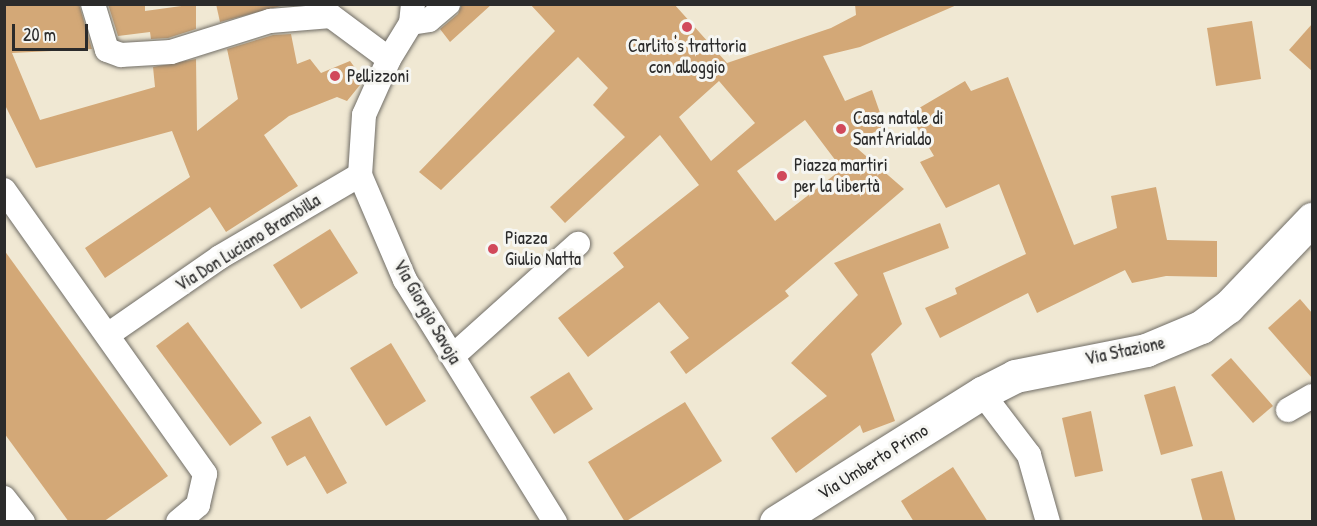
<!DOCTYPE html>
<meta charset="utf-8">
<style>
body{margin:0}
#map{position:relative;width:1317px;height:526px;overflow:hidden;background:#f0e8d3;font-family:"Patrick Hand",sans-serif}
div>[style]{position:absolute}
[style*='--x']{left:calc(var(--x)*1px);top:calc(var(--y)*1px);width:calc(var(--w)*1px);rotate:calc(var(--a)*1deg)}
.building>*{inset:0;background:#d3a877}
.roads{filter:drop-shadow(0 0 2px #706d66) drop-shadow(0 0 2px #706d66)}
.street>*{height:24px;margin:-12px;padding:0 12px;transform-origin:12px;border-radius:12px;background:#fff}
.secondary>*{height:33px;margin:-16.5px;padding:0 16.5px;transform-origin:16.5px;border-radius:16.5px;background:#fff}
.dots>*{width:16px;height:16px;translate:-50% -50%;box-sizing:border-box;border:3px solid #f6f6f2;border-radius:50%}
span{translate:-50% -50%;white-space:nowrap;text-align:center;line-height:1.15;-webkit-text-stroke:6px #f6f6f2;paint-order:stroke}
.poi-label{font-size:18px;color:#2b2b2b}
.left{translate:0 -50%;text-align:left}
.street-label{font-size:18px;color:#2b2b2b}
.frame{position:absolute;inset:0;border:6px solid #2b2b2b;pointer-events:none}
.scale{position:absolute;left:12px;top:24px;width:76px;height:27px;box-sizing:border-box;border:3px solid #2b2b2b;border-top:0;padding-left:8px;font-size:18px;line-height:21px;white-space:nowrap;color:#2b2b2b;-webkit-text-stroke:4px #f6f6f2;paint-order:stroke}
</style>
<div id="map">
<div class="building">
<div style="clip-path:polygon(6px 4px,79px 4px,92px 49px,12px 53px,40px 120px,155px 87px,153px 67px,196px 59px,197px 131px,238px 99px,227px 49px,273px 35px,291px 34px,297px 64px,310px 59px,321px 73px,350px 61px,364px 80px,347px 101px,337px 97px,289px 116px,264px 135px,298px 186px,226px 232px,210px 207px,105px 278px,85px 248px,190px 177px,172px 131px,36px 168px,4px 103px)"></div>
<div style="clip-path:polygon(108px 4px,145px 4px,145px 11px,196px 4px,196px 29px,168px 38px,151px 39px,150px 32px,118px 36px)"></div>
<div style="clip-path:polygon(216px 4px,285px 4px,285px 5px,220px 22px)"></div>
<div style="clip-path:polygon(462px 4px,492px 4px,450px 42px,440px 29px,458px 14px)"></div>
<div style="clip-path:polygon(evenodd,530px 4px,674px 4px,727px 63px,831px 28px,856px 15px,855px 4px,959px 4px,860px 47px,823px 56px,845px 101px,872px 90px,885px 127px,851px 143px,904px 189px,785px 291px,789px 296px,686px 374px,670px 352px,689px 338px,659px 302px,588px 357px,558px 318px,624px 267px,613px 253px,699px 185px,660px 135px,565px 223px,550px 207px,625px 137px,593px 105px,608px 88px,578px 57px,441px 190px,419px 172px,555px 31px,530px 4px,719px 81px,755px 123px,711px 161px,679px 117px,719px 81px,530px 4px,805px 120px,842px 169px,775px 221px,737px 171px,805px 120px)"></div>
<div style="clip-path:polygon(1252px 21px,1261px 79px,1216px 86px,1207px 28px)"></div>
<div style="clip-path:polygon(1312px 24px,1312px 71px,1289px 50px)"></div>
<div style="clip-path:polygon(1008px 77px,1074px 245px,1117px 228px,1111px 196px,1156px 187px,1167px 240px,1217px 241px,1217px 277px,1166px 276px,1132px 283px,1125px 270px,1037px 313px,1028px 293px,940px 338px,925px 308px,957px 294px,955px 288px,1026px 254px,999px 184px,946px 208px,920px 162px,934px 156px,909px 114px,965px 81px,971px 91px)"></div>
<div style="clip-path:polygon(940px 223px,949px 248px,883px 273px,902px 324px,871px 354px,895px 421px,863px 433px,860px 425px,796px 473px,771px 438px,827px 396px,791px 363px,858px 295px,834px 263px)"></div>
<div style="clip-path:polygon(330px 229px,358px 273px,301px 309px,273px 265px)"></div>
<div style="clip-path:polygon(4px 250px,168px 476px,103px 522px,69px 522px,4px 433px)"></div>
<div style="clip-path:polygon(1300px 299px,1312px 313px,1312px 378px,1268px 328px)"></div>
<div style="clip-path:polygon(188px 322px,262px 423px,230px 446px,156px 346px)"></div>
<div style="clip-path:polygon(391px 343px,426px 401px,386px 426px,350px 368px)"></div>
<div style="clip-path:polygon(1231px 358px,1273px 406px,1253px 423px,1211px 375px)"></div>
<div style="clip-path:polygon(569px 372px,593px 409px,554px 434px,530px 397px)"></div>
<div style="clip-path:polygon(1175px 386px,1193px 446px,1161px 455px,1144px 395px)"></div>
<div style="clip-path:polygon(685px 402px,722px 461px,625px 522px,588px 462px)"></div>
<div style="clip-path:polygon(1091px 411px,1103px 471px,1075px 477px,1062px 418px)"></div>
<div style="clip-path:polygon(310px 416px,347px 483px,327px 494px,305px 456px,287px 466px,271px 437px)"></div>
<div style="clip-path:polygon(953px 467px,988px 522px,914px 522px,901px 501px)"></div>
<div style="clip-path:polygon(1222px 471px,1236px 522px,1203px 522px,1191px 479px)"></div>
</div>
<div class="roads">
<div class="street">
<div style="--x:93;--y:4;--w:48;--a:73.1"></div>
<div style="--x:107;--y:50;--w:15;--a:20"></div>
<div style="--x:121;--y:55;--w:50;--a:-3.4"></div>
<div style="--x:171;--y:52;--w:104;--a:-17.4"></div>
<div style="--x:270;--y:21;--w:61;--a:-4.7"></div>
<div style="--x:331;--y:16;--w:72;--a:36.6"></div>
<div style="--x:413;--y:4;--w:19;--a:96"></div>
<div style="--x:411;--y:23;--w:42;--a:121.4"></div>
<div style="--x:389;--y:59;--w:61;--a:114.1"></div>
<div style="--x:364;--y:115;--w:60;--a:93.8"></div>
<div style="--x:360;--y:175;--w:114;--a:66.8"></div>
<div style="--x:405;--y:280;--w:285;--a:58.2"></div>
<div style="--x:411;--y:23;--w:18;--a:-9"></div>
<div style="--x:429;--y:20;--w:25;--a:-40"></div>
<div style="--x:4;--y:190;--w:348;--a:54.7"></div>
<div style="--x:205;--y:474;--w:32;--a:103"></div>
<div style="--x:198;--y:505;--w:26;--a:140"></div>
<div style="--x:109;--y:334;--w:135;--a:-34.7"></div>
<div style="--x:220;--y:257;--w:162;--a:-30.4"></div>
<div style="--x:453;--y:356;--w:168;--a:-41.9"></div>
<div style="--x:982;--y:393;--w:78;--a:52.8"></div>
<div style="--x:1029;--y:455;--w:70;--a:74.2"></div>
<div style="--x:1288;--y:410;--w:28;--a:-30"></div>
<div style="--x:4;--y:498;--w:31;--a:52"></div>
</div>
<div class="secondary">
<div style="--x:776;--y:522;--w:243;--a:-32.1"></div>
<div style="--x:982;--y:393;--w:37;--a:-27"></div>
<div style="--x:1015;--y:376;--w:134;--a:-11.2"></div>
<div style="--x:1146;--y:350;--w:60;--a:-22.7"></div>
<div style="--x:1201;--y:327;--w:34;--a:-37"></div>
<div style="--x:1228;--y:307;--w:122;--a:-46.3"></div>
</div>
</div>
<div class="dots">
<div style="left:687px;top:27px;background:#d1495b"></div>
<div style="left:335px;top:76px;background:#d1495b"></div>
<div style="left:841px;top:129px;background:#d1495b"></div>
<div style="left:782px;top:176px;background:#d1495b"></div>
<div style="left:493px;top:249px;background:#d1495b"></div>
</div>
<div class="poi-label">
<span style="left:687px;top:57px">Carlito's trattoria<br>con alloggio</span>
<span class="left" style="left:347px;top:76px">Pellizzoni</span>
<span class="left" style="left:853px;top:129px">Casa natale di<br>Sant'Arialdo</span>
<span class="left" style="left:794px;top:176px">Piazza martiri<br>per la libertà</span>
<span class="left" style="left:505px;top:249px">Piazza<br>Giulio Natta</span>
</div>
<div class="street-label">
<span style="left:248px;top:243px;rotate:-32deg">Via Don Luciano Brambilla</span>
<span style="left:427px;top:312px;rotate:60deg">Via Giorgio Savoja</span>
<span style="left:1125px;top:351px;rotate:-12deg">Via Stazione</span>
<span style="left:873px;top:462px;rotate:-32deg">Via Umberto Primo</span>
</div>
<div class="frame"></div>
<div class="scale">20 m</div>
</div>
